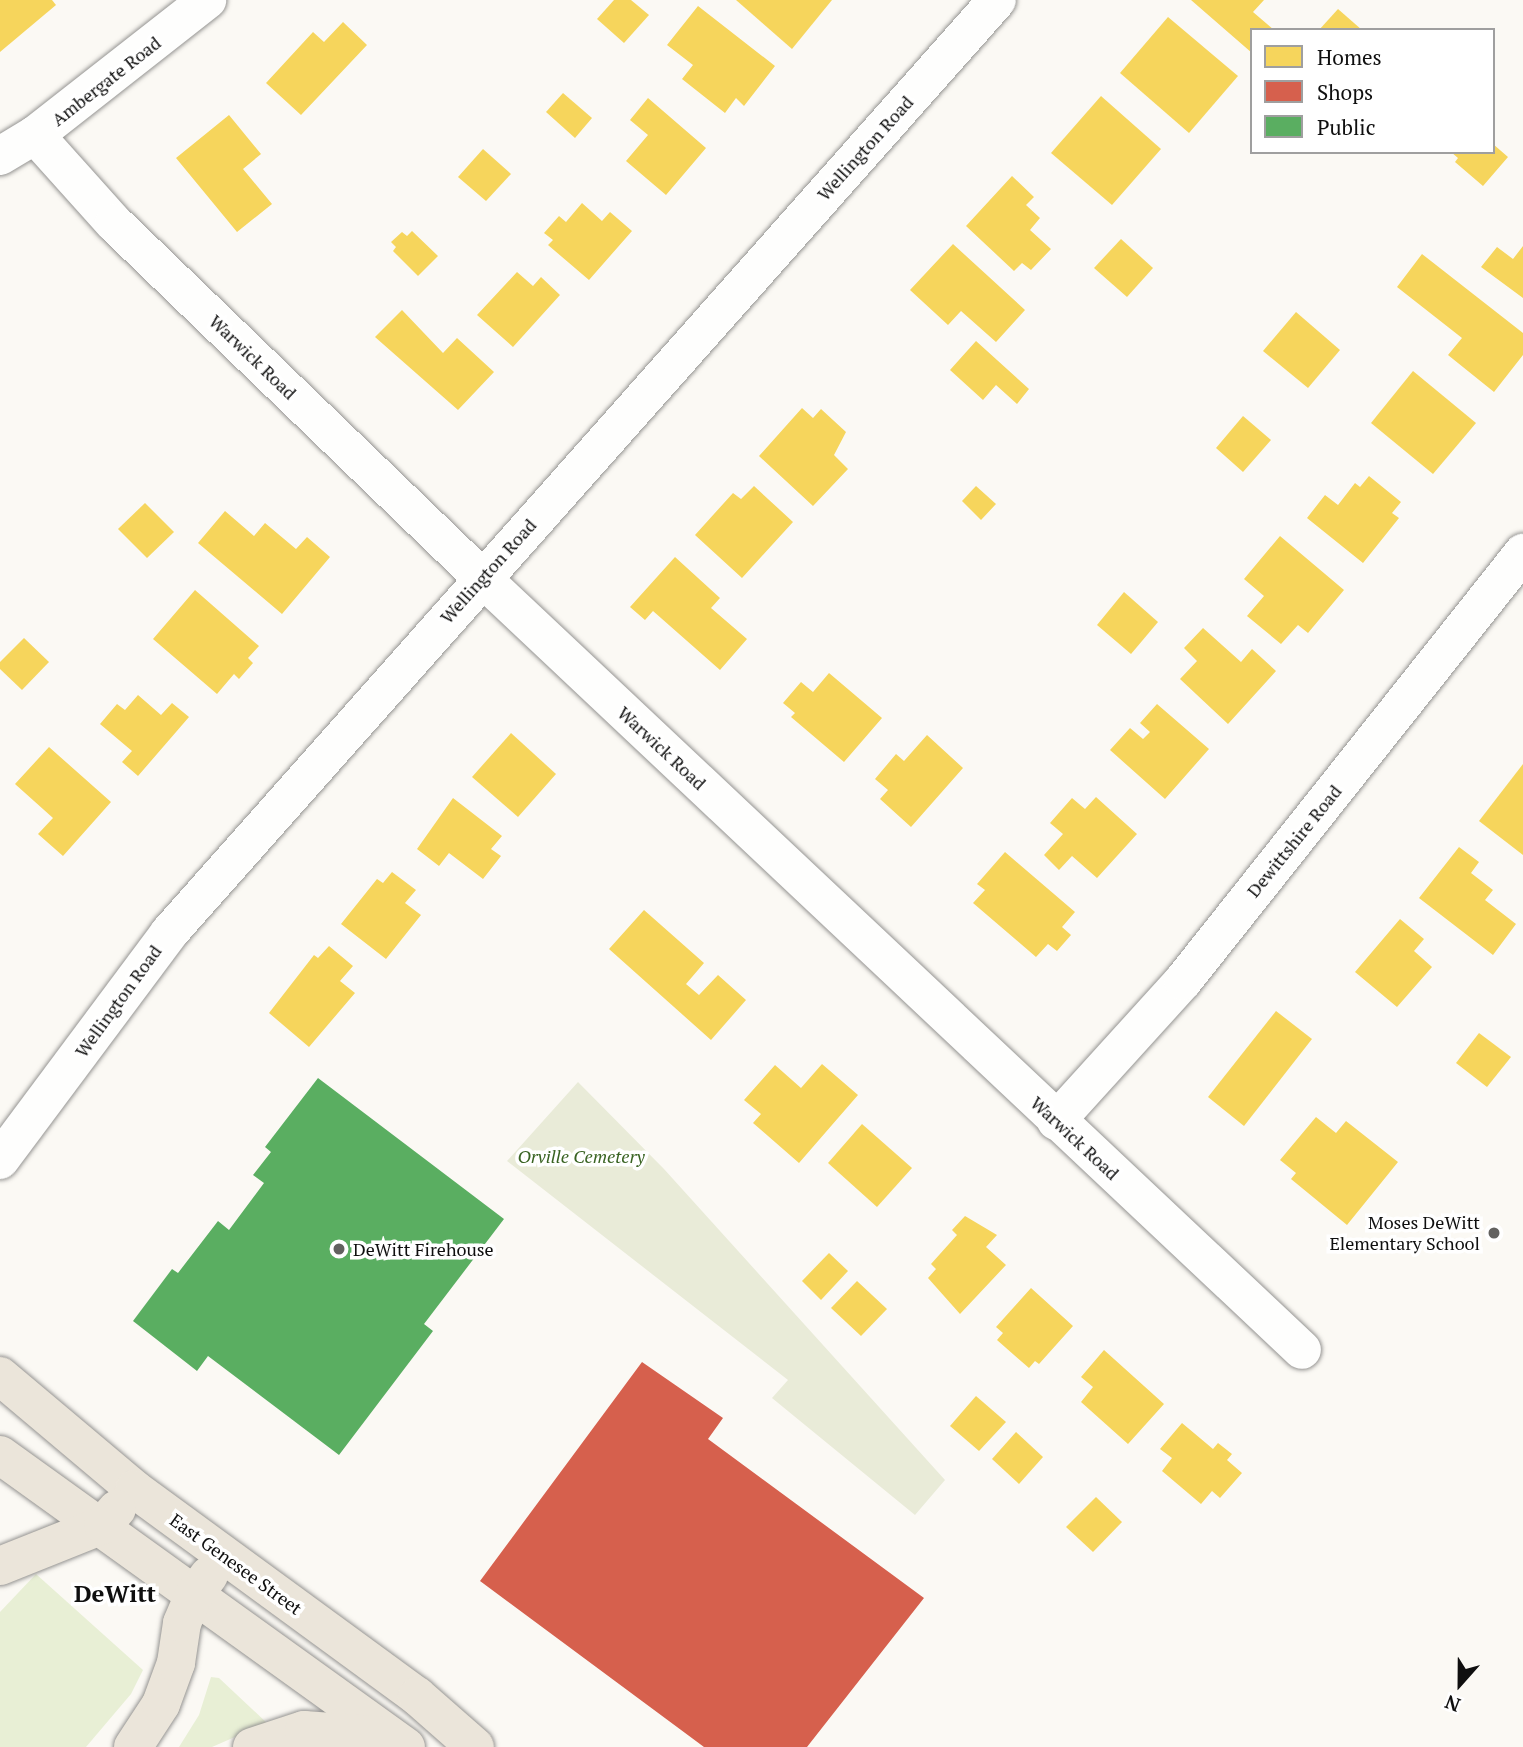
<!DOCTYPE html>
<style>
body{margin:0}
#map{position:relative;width:1523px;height:1747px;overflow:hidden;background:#fbf9f4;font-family:"PT Serif",serif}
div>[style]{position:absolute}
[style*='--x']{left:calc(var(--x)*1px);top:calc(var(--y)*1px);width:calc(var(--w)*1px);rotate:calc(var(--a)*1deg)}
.green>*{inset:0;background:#e8efd5}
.cemetery>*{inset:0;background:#e9ebd8}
.homes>*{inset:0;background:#f6d55c}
.shops>*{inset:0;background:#d6604d}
.public>*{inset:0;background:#5aae61}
.roads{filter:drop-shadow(0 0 2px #959492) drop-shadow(0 0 2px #959492)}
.minor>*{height:38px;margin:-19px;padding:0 19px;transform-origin:19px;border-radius:19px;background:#fefefd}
.major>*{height:38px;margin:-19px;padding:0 19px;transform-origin:19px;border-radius:19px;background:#ebe5da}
.dots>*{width:19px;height:19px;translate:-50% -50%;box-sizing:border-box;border:4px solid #fff;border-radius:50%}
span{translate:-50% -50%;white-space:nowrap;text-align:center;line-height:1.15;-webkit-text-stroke:7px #fff;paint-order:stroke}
.street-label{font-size:18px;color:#0f0f0f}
.park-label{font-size:18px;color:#396322;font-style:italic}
.poi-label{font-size:18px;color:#0f0f0f}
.right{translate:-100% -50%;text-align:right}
.left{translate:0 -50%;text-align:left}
.district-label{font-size:24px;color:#0f0f0f;font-weight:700}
.legend{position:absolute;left:1250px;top:28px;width:245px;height:126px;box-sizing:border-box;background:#fff;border:2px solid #9f9f9f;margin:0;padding:9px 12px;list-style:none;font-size:21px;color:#0f0f0f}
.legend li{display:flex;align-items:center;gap:14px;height:35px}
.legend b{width:35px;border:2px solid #9f9f9f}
.north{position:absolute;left:1425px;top:1649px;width:70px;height:70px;-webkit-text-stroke:5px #fff;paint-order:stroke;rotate:201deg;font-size:19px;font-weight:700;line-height:28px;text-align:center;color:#0f0f0f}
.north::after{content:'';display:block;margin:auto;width:24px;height:32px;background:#0f0f0f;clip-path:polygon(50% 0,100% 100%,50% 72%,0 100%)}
</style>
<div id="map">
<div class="green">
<div style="clip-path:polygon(36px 1574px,143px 1670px,131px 1694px,86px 1747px,0 1747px,0 1612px)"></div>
<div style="clip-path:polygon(211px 1677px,219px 1678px,267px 1723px,212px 1747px,179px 1747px,199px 1715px)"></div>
</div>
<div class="cemetery">
<div style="clip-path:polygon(578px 1082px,664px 1169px,945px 1480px,915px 1515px,772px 1398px,788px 1380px,507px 1161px)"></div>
</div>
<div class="homes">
<div style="clip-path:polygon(0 0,52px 0,56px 5px,0 52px)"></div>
<div style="clip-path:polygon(614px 0,631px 0,649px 15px,624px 43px,597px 19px)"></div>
<div style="clip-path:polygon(736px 0,832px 0,792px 49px)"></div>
<div style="clip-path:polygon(1191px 0,1264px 0,1253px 12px,1274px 30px,1252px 30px,1252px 53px)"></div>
<div style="clip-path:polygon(698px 6px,775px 66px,744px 106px,736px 98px,725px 113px,682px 79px,693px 65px,667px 45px)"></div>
<div style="clip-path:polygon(1338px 9px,1362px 30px,1319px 30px)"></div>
<div style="clip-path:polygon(1168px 17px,1238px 76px,1189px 133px,1120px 73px)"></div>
<div style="clip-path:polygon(343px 22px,367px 45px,301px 115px,266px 83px,313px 32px,324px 42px)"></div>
<div style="clip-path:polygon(563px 93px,592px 118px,575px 138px,546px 112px)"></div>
<div style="clip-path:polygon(1101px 96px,1161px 149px,1112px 205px,1051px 153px)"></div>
<div style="clip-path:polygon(648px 98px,706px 148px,666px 195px,626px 161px,648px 135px,630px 120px)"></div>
<div style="clip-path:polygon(229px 115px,261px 154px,243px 169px,272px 204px,237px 232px,176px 158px)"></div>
<div style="clip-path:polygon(1493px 144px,1508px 157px,1483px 186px,1455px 162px,1458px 158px,1451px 152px,1493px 152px)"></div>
<div style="clip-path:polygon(483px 149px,511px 174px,486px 201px,458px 177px)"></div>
<div style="clip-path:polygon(1012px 176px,1034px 197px,1026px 205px,1040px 218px,1030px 230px,1051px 249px,1031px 270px,1022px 263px,1014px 271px,966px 226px)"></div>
<div style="clip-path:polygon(582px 203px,602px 221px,610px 212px,632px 231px,589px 280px,548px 245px,553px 240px,544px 233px,559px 216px,566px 222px)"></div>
<div style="clip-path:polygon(412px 231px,438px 256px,418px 276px,393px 251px,396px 247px,391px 242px,402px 232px,407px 236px)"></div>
<div style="clip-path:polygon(1121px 239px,1153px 268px,1127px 297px,1094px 268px)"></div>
<div style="clip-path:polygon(953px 244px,1025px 310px,996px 342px,961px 311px,948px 325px,910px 290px)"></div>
<div style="clip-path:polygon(1523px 246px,1523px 298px,1481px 267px,1497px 247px,1513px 259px)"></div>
<div style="clip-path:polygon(1422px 254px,1523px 333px,1523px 355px,1494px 392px,1448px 355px,1462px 338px,1397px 287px)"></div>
<div style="clip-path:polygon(517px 272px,533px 286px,541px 277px,560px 295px,513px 347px,477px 315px)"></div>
<div style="clip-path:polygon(402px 310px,443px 353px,457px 338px,494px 372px,458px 410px,375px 337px)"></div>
<div style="clip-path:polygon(1296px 312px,1340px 350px,1308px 388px,1263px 351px)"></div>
<div style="clip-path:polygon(976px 341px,1029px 389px,1017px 404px,996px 385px,983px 400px,950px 370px)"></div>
<div style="clip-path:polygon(1413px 371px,1476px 423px,1433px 474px,1371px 423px)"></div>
<div style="clip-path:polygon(802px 408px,813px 418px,821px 409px,846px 432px,834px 455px,848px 469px,813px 506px,759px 456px)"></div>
<div style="clip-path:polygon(1243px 416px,1271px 440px,1243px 472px,1216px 448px)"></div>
<div style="clip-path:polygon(1369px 476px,1401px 502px,1392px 513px,1399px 518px,1363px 563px,1307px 518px,1325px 495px,1338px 505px,1355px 483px,1360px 487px)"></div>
<div style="clip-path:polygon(754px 486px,793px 522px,742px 578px,695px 535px,733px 493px,741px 499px)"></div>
<div style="clip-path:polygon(976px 486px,996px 504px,981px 520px,962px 501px)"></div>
<div style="clip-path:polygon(145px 503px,174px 532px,147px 558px,118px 529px)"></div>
<div style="clip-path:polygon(225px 511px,254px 536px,265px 523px,296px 549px,307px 537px,330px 557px,282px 614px,198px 543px)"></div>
<div style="clip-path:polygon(1280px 536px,1344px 590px,1308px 633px,1298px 625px,1281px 644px,1247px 616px,1264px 596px,1244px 579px)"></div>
<div style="clip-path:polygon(675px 557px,720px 598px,711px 608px,747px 639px,720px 670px,653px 611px,645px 620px,630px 607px)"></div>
<div style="clip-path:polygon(195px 590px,259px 646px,248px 658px,253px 663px,239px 679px,234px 674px,217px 694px,153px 639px)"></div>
<div style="clip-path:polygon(1124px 592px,1158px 622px,1131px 654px,1097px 625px)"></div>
<div style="clip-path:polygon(1203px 628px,1241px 662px,1252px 649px,1276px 671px,1228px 724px,1180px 679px,1197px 661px,1184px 648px)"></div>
<div style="clip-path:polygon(24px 638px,49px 662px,22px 690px,0 669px,0 662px)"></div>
<div style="clip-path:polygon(829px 673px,882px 718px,844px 762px,791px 717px,795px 713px,783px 703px,801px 682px,813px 692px)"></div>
<div style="clip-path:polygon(138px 695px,161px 715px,172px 703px,189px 717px,138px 776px,122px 762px,132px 751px,100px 724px,117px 704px,125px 710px)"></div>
<div style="clip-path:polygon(1157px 704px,1209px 749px,1165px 799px,1110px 750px,1130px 728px,1143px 739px,1150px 732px,1140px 723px)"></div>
<div style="clip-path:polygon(511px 733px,556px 774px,518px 817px,472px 777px)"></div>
<div style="clip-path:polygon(927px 735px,963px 768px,911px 827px,880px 799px,888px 790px,875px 779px,896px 754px,904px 761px)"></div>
<div style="clip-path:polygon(49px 747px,111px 802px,63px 856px,38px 834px,53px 818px,15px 784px)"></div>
<div style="clip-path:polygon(1523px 764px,1523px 855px,1479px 821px)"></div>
<div style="clip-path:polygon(1096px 797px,1137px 834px,1097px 878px,1072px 856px,1059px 870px,1044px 855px,1063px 834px,1050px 823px,1072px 798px,1085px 809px)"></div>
<div style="clip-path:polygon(453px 798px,502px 836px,491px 849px,501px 856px,483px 879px,449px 853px,439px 866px,417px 849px)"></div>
<div style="clip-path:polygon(1459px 847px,1479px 862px,1471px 873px,1493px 890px,1485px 900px,1516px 924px,1493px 955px,1419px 898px)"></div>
<div style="clip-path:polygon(1005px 852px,1075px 912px,1062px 927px,1071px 935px,1057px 951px,1048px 944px,1036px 957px,973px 903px,985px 890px,977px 884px)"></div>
<div style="clip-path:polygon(392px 872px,416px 890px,405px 903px,421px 915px,386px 959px,341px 924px,377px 879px,383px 883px)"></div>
<div style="clip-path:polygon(644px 910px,704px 963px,686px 984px,699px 995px,718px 975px,746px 1000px,711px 1040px,609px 949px)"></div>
<div style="clip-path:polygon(1400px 919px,1424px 939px,1414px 951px,1432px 967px,1397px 1007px,1355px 972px)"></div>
<div style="clip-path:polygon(329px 946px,353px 966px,340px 981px,355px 993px,309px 1047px,269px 1013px,314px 955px,318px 958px)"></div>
<div style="clip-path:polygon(1276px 1011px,1312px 1039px,1244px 1126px,1208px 1097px)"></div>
<div style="clip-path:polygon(1479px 1033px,1511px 1057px,1487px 1087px,1456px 1063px)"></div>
<div style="clip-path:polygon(822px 1064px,858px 1095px,799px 1163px,753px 1123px,761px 1114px,744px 1100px,775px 1065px,801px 1088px)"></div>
<div style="clip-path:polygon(1316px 1117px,1336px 1133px,1346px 1121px,1398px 1162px,1347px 1225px,1291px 1179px,1296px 1173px,1280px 1160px)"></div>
<div style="clip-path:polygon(862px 1124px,912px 1168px,877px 1207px,828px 1163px)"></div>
<div style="clip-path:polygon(965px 1216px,997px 1235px,986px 1247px,1006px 1265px,960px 1314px,928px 1278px,936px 1269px,931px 1264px,957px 1235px,952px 1230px)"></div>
<div style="clip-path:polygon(829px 1253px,848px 1271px,821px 1300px,802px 1281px)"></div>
<div style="clip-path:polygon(857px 1281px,887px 1309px,861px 1336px,831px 1308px)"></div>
<div style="clip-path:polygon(1031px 1288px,1073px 1326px,1039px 1364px,1035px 1361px,1029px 1368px,997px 1340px,1003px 1333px,996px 1327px)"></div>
<div style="clip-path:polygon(1104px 1350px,1164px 1404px,1128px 1444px,1081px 1402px,1093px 1387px,1081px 1377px)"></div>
<div style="clip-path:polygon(976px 1396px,1006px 1422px,979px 1451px,950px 1426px)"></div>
<div style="clip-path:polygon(1182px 1423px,1213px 1449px,1218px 1443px,1232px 1454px,1227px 1460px,1242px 1473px,1220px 1498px,1212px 1491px,1201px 1504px,1162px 1471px,1172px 1458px,1160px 1449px)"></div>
<div style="clip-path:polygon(1016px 1432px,1043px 1457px,1019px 1484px,992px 1459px)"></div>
<div style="clip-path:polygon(1096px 1497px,1122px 1522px,1093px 1552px,1066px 1527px)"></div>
</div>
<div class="shops">
<div style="clip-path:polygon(642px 1362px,723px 1418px,708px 1439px,924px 1598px,807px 1747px,704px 1747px,480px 1581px)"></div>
</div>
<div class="public">
<div style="clip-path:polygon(318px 1078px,504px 1219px,424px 1324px,433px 1331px,339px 1455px,208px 1356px,197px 1371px,133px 1321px,172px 1269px,178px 1273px,218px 1221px,229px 1230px,264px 1183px,253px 1175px,271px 1152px,265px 1147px)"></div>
</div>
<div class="roads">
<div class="minor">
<div style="--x:35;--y:135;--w:118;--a:48.1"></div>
<div style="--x:114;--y:223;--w:511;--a:43.97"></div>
<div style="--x:482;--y:578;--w:1126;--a:43.27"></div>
<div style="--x:0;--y:156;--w:41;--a:-31"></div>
<div style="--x:35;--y:135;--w:219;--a:-38.1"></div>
<div style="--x:1056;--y:1121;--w:189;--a:-47.8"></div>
<div style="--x:1183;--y:981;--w:547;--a:-51.54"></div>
<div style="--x:0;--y:1160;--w:283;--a:-53.3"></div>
<div style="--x:169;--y:933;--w:1247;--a:-48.41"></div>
</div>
<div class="major">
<div style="--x:0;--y:1376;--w:175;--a:40.1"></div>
<div style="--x:134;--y:1489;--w:351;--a:36.2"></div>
<div style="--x:417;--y:1696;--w:77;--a:41.3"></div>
<div style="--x:0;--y:1455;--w:500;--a:35.72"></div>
<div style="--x:0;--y:1566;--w:111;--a:-21.7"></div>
<div style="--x:103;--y:1525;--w:21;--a:-49"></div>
<div style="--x:133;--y:1747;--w:51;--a:-56.9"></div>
<div style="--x:161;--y:1704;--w:44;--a:-69.9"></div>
<div style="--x:176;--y:1663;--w:40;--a:-81.5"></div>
<div style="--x:182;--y:1623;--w:30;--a:-67"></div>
<div style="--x:194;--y:1595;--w:25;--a:-53"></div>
<div style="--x:252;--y:1747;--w:55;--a:-18.1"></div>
<div style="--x:304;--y:1730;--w:83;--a:4.1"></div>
</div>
</div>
<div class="dots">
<div style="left:1494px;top:1233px;background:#62615f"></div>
<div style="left:339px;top:1249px;background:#62615f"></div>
</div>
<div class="street-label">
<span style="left:106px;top:81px;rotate:-38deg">Ambergate Road</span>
<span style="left:865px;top:148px;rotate:-48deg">Wellington Road</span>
<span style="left:253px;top:357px;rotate:44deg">Warwick Road</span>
<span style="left:488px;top:571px;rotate:-48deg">Wellington Road</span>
<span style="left:662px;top:748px;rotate:43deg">Warwick Road</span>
<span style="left:1294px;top:841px;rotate:-51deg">Dewittshire Road</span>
<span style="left:118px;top:1001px;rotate:-54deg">Wellington Road</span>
<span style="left:1075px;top:1138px;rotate:43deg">Warwick Road</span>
<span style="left:236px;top:1564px;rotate:36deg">East Genesee Street</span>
</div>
<div class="park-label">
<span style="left:581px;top:1156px">Orville Cemetery</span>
</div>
<div class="poi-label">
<span class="right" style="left:1480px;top:1233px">Moses DeWitt<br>Elementary School</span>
<span class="left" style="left:353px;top:1249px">DeWitt Firehouse</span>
</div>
<div class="district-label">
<span style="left:115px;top:1594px">DeWitt</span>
</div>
<ul class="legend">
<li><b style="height:19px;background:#f6d55c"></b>Homes</li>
<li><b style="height:19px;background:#d6604d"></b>Shops</li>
<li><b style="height:19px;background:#5aae61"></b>Public</li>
</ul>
<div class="north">N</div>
</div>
